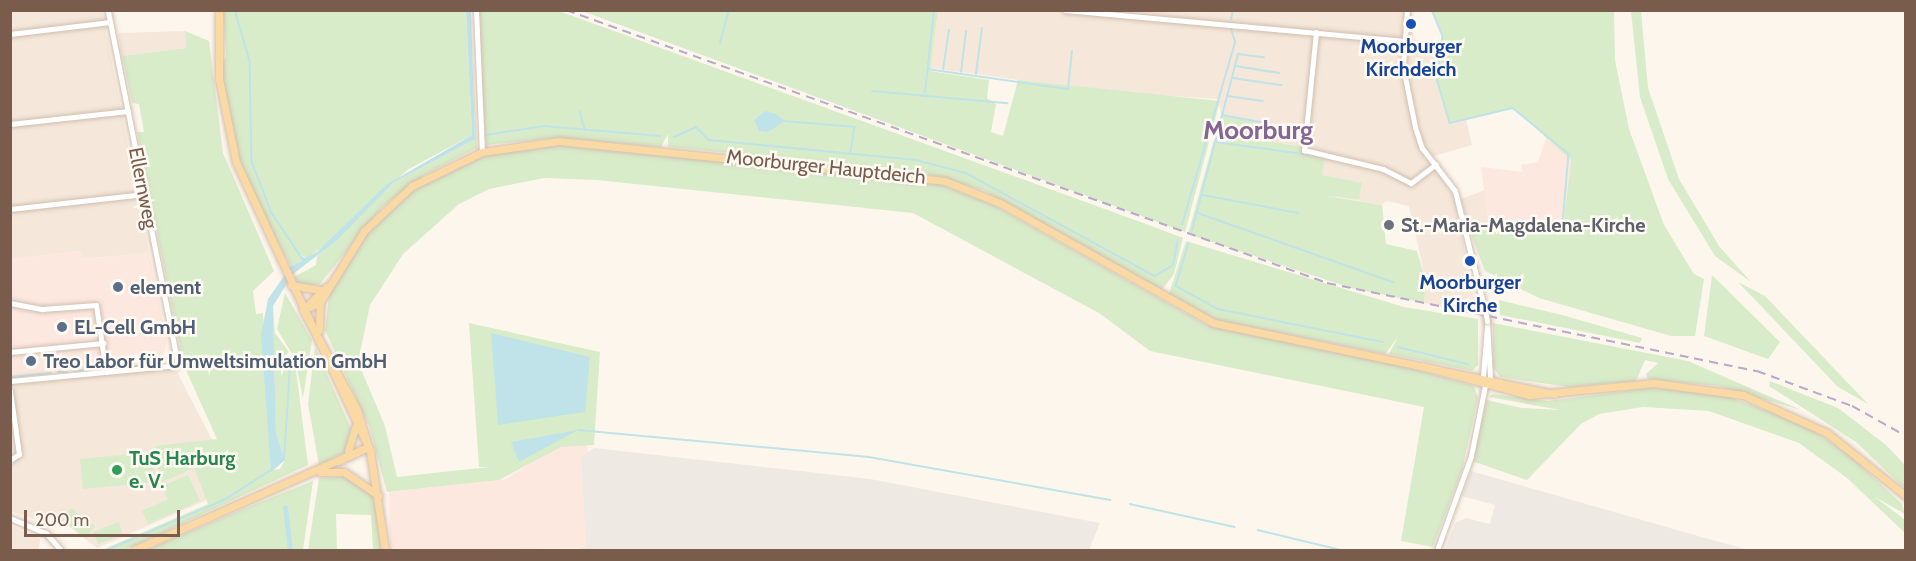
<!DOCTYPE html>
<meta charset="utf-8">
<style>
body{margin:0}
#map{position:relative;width:1916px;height:561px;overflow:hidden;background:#fdf6ec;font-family:Cabin,sans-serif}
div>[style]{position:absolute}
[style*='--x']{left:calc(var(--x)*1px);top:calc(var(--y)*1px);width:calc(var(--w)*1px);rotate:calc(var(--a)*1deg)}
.residential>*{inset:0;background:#f5e8da}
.commercial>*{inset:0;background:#fde8e0}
.industrial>*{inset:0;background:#efe9e4}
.green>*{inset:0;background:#d8ecc9}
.water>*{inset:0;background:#bfe3e8}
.stream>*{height:1.5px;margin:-0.75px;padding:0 0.75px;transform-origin:0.75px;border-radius:0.75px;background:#bfe3e8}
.canal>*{height:5px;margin:-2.5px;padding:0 2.5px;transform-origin:2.5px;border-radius:2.5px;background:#bfe3e8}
.roads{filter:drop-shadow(0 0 2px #d1beb0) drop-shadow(0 0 2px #d1beb0)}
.minor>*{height:5px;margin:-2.5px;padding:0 2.5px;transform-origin:2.5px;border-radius:2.5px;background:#fff}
.major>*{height:7px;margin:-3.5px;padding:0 3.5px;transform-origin:3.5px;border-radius:3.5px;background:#fbd9a5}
.rail>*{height:1.5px;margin-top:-0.75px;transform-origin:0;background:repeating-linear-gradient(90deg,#b9a8c9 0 9px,transparent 0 15px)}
.bridges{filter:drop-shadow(0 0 2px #d1beb0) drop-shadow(0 0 2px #d1beb0)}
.minor-bridge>*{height:5px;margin:-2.5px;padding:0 2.5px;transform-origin:2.5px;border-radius:2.5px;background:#fff}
.dots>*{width:16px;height:16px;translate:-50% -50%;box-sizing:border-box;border:3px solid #fffaf3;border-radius:50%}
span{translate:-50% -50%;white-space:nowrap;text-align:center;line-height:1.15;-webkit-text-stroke:5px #fffaf3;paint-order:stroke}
.transit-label{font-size:20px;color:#164399;font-weight:700}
.street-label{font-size:20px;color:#7a5c4d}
.worship-label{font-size:20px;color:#5b616d;font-weight:700}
.left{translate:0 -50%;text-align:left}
.service-label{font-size:20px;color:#4e5e75;font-weight:700}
.leisure-label{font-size:20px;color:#27864d;font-weight:700}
.district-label{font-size:26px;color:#846695;font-weight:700}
.frame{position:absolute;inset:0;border:12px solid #7a5c4d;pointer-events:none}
.scale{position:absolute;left:24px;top:510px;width:156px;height:27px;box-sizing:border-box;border:3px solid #7a5c4d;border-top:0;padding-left:8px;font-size:18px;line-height:21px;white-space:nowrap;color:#7a5c4d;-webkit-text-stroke:4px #fffaf3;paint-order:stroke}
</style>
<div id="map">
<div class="residential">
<div style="clip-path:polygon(10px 11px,102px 11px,149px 253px,82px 259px,81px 251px,11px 259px)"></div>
<div style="clip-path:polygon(938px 11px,1412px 11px,1413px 39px,1441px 47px,1437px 79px,1450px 122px,1466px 119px,1472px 145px,1427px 158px,1454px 197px,1477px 313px,1424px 303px,1426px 281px,1409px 206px,1386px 201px,1382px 205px,1313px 193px,1359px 199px,1322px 175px,1302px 147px,1257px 139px,1260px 122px,1221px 114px,1218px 99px,1108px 92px,930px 68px)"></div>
<div style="clip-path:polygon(185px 31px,186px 48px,122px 56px,118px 33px)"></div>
<div style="clip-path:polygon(1485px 190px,1489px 230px,1469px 229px,1461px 199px)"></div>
<div style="clip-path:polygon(175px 368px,212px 440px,156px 447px,160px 482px,194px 468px,207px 500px,97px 548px,55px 516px,40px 521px,11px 511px,11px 383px)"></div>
<div style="clip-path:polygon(11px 526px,40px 539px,39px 550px,11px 550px)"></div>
</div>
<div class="commercial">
<div style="clip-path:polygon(1547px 135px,1571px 160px,1562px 234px,1489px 230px,1481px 167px,1523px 172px,1521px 165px,1538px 162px)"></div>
<div style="clip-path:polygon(81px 251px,83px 259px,149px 253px,167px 342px,164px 354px,151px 362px,11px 376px,11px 259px)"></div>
<div style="clip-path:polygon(585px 430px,588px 451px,581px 456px,587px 548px,390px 550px,389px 492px,505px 479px)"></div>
</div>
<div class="industrial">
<div style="clip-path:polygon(594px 448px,870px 479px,1100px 523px,1089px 550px,577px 550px,586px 547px,581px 456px)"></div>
<div style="clip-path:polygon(1471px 471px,1698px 536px,1749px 550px,1445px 550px,1455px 523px,1466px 518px,1490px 524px,1495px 505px,1462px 496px)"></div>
</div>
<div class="green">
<div style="clip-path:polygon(223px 11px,466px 11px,472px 135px,407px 170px,331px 241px,307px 258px,298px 254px,302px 261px,291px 266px,250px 192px,237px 155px,221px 68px,226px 56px)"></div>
<div style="clip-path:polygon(471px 11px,477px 148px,426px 174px,383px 206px,319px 285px,299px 284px,294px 277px,316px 265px,317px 256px,393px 183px,475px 139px)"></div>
<div style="clip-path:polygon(477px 11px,559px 11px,1146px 224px,1183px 238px,1174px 274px,1161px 291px,983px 190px,911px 170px,668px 147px,668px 134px,661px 147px,554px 138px,486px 145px)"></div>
<div style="clip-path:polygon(582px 11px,938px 11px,930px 71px,989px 80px,987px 98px,996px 104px,991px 132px,1003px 136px,1018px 80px,1220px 101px,1185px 232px)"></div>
<div style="clip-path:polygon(1432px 11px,1614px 11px,1615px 60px,1629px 129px,1664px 225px,1694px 274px,1704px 279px,1695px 336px,1671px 336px,1539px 298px,1485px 271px,1469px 229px,1562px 234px,1571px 160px,1513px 108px,1450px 123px,1437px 79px,1443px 36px)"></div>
<div style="clip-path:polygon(1631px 11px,1641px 11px,1648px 88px,1679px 179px,1719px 246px,1751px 282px,1715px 256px,1668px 179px,1640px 97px)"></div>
<div style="clip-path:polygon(185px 31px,209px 41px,223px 153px,274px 271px,253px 291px,256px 314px,263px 313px,271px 470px,280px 469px,285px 460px,276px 433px,273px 306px,275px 333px,289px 352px,281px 360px,281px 377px,286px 364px,296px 370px,308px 465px,125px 550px,102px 550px,208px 504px,194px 468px,160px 483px,155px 446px,217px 439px,185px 368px,240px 363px,239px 358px,183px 362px,137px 132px,144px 132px,139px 104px,132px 103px,122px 56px,186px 48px)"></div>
<div style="clip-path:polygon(1221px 114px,1260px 122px,1257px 139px,1302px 147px,1325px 157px,1322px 175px,1362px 183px,1359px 199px,1327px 196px,1382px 205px,1386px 244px,1417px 251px,1426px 281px,1424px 303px,1351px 288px,1188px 234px)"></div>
<div style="clip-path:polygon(550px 144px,939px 184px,993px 205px,1206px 325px,1389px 362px,1474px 386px,1478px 398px,1462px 470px,1433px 547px,1401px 541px,1424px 407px,1150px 351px,1099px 313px,913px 213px,597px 180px,544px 178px,489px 189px,459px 204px,403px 254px,370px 305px,358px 362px,385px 426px,397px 477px,489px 467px,479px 467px,469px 323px,600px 352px,594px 445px,561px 447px,499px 480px,387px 492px,369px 426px,325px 330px,330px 289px,366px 232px,418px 186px,498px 150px)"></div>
<div style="clip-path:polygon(1186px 241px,1404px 307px,1478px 319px,1478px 365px,1472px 371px,1389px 354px,1398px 337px,1385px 354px,1216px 320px,1169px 294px)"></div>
<div style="clip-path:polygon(1712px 275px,1780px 342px,1768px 359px,1704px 336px)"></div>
<div style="clip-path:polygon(1738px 282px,1765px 296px,1868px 404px,1838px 387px)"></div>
<div style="clip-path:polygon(285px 293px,312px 340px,303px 398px,295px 359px,277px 329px)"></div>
<div style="clip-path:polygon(1499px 300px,1562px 315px,1642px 338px,1640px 343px,1500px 315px)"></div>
<div style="clip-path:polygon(1493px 323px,1688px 361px,1801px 410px,1718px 386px,1648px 379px,1646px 374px,1658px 363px,1645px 360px,1636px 381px,1569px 387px,1500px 377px,1493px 367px)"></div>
<div style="clip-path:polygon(315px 347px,353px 433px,345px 452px,319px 465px,308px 404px)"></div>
<div style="clip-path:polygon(1770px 381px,1838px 408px,1886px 445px,1905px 465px,1905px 489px,1856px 442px,1769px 386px)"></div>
<div style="clip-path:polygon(1650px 388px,1721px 394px,1803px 424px,1848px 454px,1902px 504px,1905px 514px,1875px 497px,1905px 520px,1905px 533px,1847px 478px,1799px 443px,1709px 411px,1643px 407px,1599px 414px,1581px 424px,1527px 480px,1472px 461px,1487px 400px,1522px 408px,1560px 410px,1489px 397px,1493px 394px,1548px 401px)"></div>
<div style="clip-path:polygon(152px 452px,155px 482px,83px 489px,80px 459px)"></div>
<div style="clip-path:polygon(188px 475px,200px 501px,148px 524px,142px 511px,168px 499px,162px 486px)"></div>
<div style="clip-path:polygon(344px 477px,359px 482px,376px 500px,381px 550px,373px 550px,371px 515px,336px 514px,337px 550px,308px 550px,319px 478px)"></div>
<div style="clip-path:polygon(313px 481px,303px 550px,147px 550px,243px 509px)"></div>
<div style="clip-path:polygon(71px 508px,95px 526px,86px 538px,62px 520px)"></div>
<div style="clip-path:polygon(119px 522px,123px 535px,98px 544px,93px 532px)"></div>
</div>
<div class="water">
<div style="clip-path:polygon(466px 11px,471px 11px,475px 139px,393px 183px,336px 241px,293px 274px,273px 306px,276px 433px,285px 460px,271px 472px,261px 335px,268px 299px,291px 266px,302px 261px,298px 254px,305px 258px,317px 252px,386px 185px,472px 135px)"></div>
<div style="clip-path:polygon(765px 111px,776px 114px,785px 121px,768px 132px,759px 131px,754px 120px)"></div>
<div style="clip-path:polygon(491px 333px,590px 357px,585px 412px,498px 425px)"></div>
<div style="clip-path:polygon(578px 430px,519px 462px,511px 442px)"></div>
</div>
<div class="stream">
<div style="--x:235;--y:10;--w:53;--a:73.6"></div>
<div style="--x:250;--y:61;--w:101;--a:88.9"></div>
<div style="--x:252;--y:162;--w:55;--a:68.6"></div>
<div style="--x:272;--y:213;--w:50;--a:56.3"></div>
<div style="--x:1432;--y:10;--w:28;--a:67"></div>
<div style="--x:1443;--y:36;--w:43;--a:97.9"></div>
<div style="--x:1437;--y:79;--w:46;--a:73.5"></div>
<div style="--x:1450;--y:123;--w:65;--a:-13.4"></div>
<div style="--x:1513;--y:108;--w:72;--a:39.4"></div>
<div style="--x:1569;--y:154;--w:80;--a:95"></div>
<div style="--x:1231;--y:20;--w:10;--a:-79"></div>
<div style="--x:720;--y:43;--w:34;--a:-75"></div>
<div style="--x:1236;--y:66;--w:44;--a:9.2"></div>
<div style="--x:927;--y:69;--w:142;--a:8.1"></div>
<div style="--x:1068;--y:89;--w:38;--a:-84"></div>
<div style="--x:943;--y:70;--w:40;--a:-81.5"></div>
<div style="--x:961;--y:72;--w:41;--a:-83"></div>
<div style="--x:976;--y:74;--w:46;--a:-82.6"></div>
<div style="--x:1233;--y:78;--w:49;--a:8.3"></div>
<div style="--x:872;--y:91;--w:136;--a:5.1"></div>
<div style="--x:925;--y:93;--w:83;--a:-83.8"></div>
<div style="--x:1228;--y:96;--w:35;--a:8"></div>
<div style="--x:580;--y:111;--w:20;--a:75"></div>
<div style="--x:1223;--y:115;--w:48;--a:10.8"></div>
<div style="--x:785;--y:121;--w:70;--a:4.9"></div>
<div style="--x:855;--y:127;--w:25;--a:99"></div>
<div style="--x:1220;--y:129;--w:47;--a:11.1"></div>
<div style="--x:486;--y:135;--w:59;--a:-8.8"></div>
<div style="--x:544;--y:126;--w:117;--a:4.9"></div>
<div style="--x:674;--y:137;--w:24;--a:-24"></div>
<div style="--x:696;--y:127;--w:18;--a:45"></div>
<div style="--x:709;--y:140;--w:208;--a:5.5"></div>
<div style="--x:916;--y:160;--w:52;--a:14.6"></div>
<div style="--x:966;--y:173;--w:215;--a:28.6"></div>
<div style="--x:1155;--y:276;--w:21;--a:-31"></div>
<div style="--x:1173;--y:265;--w:25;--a:-79"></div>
<div style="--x:1216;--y:142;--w:109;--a:7.9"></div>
<div style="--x:1203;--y:195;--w:97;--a:10.7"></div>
<div style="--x:1198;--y:213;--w:207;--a:19.5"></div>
<div style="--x:1182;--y:225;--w:191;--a:-73.8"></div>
<div style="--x:1235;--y:42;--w:14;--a:-107"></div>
<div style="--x:1192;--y:231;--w:183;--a:-75.4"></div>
<div style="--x:1238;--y:54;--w:26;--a:7"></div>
<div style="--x:1189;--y:243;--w:45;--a:106.8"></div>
<div style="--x:1176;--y:286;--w:48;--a:28.7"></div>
<div style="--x:1218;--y:309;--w:168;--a:11.3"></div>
<div style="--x:10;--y:308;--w:1;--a:0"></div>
<div style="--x:33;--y:310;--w:7;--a:16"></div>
<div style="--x:1398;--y:347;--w:72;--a:13.7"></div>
<div style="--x:141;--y:365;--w:12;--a:-5"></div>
<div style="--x:115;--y:368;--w:21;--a:-5"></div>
<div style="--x:91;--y:369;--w:5;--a:0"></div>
<div style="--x:74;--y:371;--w:9;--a:-6"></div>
<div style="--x:58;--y:372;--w:9;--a:0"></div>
<div style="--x:10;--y:377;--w:41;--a:-5.6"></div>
<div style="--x:578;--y:430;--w:292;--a:5.3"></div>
<div style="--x:869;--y:457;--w:245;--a:10.1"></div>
<div style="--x:284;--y:460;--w:92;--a:-86.3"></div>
<div style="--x:1130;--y:504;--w:107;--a:12.4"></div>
<div style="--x:1258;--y:530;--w:85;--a:13.5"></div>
<div style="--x:107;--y:550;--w:129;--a:-23.2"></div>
<div style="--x:226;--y:499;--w:54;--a:-32.8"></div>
</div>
<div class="canal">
<div style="--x:285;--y:507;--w:43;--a:83.4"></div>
</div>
<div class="roads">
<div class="minor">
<div style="--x:476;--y:10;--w:142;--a:87.6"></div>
<div style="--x:1065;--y:10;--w:342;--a:5.2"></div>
<div style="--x:1407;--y:10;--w:57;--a:94"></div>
<div style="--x:1403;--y:67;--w:61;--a:78.7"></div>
<div style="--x:1415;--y:127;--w:22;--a:72"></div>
<div style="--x:1422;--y:148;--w:54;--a:52.5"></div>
<div style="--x:1455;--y:191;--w:128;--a:76"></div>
<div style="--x:1316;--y:32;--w:119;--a:95.8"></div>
<div style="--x:1304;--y:150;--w:81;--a:13.5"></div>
<div style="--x:1383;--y:169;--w:31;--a:27"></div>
<div style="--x:1411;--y:183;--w:31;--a:-37"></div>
<div style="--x:10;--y:34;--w:101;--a:-6.8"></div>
<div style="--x:10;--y:124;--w:119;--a:-6.3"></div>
<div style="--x:10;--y:209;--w:135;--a:-6.4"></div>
<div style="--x:10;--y:303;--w:33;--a:11"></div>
<div style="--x:42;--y:309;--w:54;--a:-4.2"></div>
<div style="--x:96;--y:305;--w:68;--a:81.5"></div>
<div style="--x:1487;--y:321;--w:58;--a:87"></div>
<div style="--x:10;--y:352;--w:94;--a:-5.5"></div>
<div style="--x:1483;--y:377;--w:51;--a:-85.5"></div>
<div style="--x:10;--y:381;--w:169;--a:-5.4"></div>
<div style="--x:178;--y:365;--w:362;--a:-101.2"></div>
<div style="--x:10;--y:391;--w:64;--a:81.9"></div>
<div style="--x:19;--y:454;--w:11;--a:146"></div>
<div style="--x:10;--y:518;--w:39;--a:23"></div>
<div style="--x:46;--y:533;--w:23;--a:49"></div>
<div style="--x:1437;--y:550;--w:100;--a:-70.1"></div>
<div style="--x:1471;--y:456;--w:72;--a:-78.8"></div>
</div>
<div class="major">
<div style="--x:219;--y:10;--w:69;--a:90"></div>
<div style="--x:219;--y:79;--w:85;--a:78.4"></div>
<div style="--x:236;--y:162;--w:319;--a:65.1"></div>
<div style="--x:370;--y:451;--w:100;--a:81.4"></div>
<div style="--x:291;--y:285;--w:29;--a:10"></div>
<div style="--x:303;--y:310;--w:19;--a:-25"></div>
<div style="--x:320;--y:302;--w:84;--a:-58.2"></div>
<div style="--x:364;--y:231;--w:66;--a:-43.2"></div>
<div style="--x:412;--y:186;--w:78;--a:-25.9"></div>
<div style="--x:482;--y:152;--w:78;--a:-8.1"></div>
<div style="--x:559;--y:141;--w:388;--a:5.9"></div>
<div style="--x:945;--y:181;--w:59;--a:21.8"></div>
<div style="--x:1000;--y:203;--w:245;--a:29.3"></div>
<div style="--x:1214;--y:323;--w:348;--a:11.8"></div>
<div style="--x:303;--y:310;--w:114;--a:61.6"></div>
<div style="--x:357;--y:410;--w:37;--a:73"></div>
<div style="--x:303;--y:310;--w:33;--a:-45"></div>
<div style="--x:319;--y:330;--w:27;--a:-88"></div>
<div style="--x:1422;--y:366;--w:111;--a:15.2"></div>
<div style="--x:1529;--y:395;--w:126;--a:-5.5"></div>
<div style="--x:1654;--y:383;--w:90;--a:7.7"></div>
<div style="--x:1743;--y:395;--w:92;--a:24.3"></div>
<div style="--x:1827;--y:433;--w:101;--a:38.6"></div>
<div style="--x:348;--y:451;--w:27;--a:-73"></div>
<div style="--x:338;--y:461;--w:33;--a:-25"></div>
<div style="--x:320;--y:472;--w:24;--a:0"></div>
<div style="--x:344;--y:472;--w:42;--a:34.4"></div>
<div style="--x:134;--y:550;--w:256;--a:-23.8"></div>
</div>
</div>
<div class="rail">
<div style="--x:566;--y:10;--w:808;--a:19.73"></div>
<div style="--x:1327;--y:283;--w:439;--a:11.6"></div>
<div style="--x:1757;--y:371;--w:101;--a:20.2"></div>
<div style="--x:1852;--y:406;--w:62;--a:29.1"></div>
</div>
<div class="bridges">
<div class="minor-bridge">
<div style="--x:1486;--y:315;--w:6;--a:81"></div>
</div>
</div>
<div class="dots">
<div style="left:1411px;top:24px;background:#1a4fb4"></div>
<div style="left:1389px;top:225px;background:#6b7280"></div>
<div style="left:1470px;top:261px;background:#1a4fb4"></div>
<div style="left:118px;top:287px;background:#5c6f8a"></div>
<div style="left:62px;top:327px;background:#5c6f8a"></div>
<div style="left:31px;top:361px;background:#5c6f8a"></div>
<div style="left:117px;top:470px;background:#2e9e5b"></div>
</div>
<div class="transit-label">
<span style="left:1411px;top:58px">Moorburger<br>Kirchdeich</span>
<span style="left:1470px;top:294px">Moorburger<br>Kirche</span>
</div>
<div class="street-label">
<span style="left:826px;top:167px;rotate:6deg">Moorburger Hauptdeich</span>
<span style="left:143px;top:188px;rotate:79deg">Ellernweg</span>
</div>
<div class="worship-label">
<span class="left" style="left:1401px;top:225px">St.-Maria-Magdalena-Kirche</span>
</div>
<div class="service-label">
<span class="left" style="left:130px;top:287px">element</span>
<span class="left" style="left:74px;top:327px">EL-Cell GmbH</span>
<span class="left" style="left:43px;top:361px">Treo Labor für Umweltsimulation GmbH</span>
</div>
<div class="leisure-label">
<span class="left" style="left:129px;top:470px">TuS Harburg<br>e. V.</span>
</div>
<div class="district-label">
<span style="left:1258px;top:131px">Moorburg</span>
</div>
<div class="frame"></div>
<div class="scale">200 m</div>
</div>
